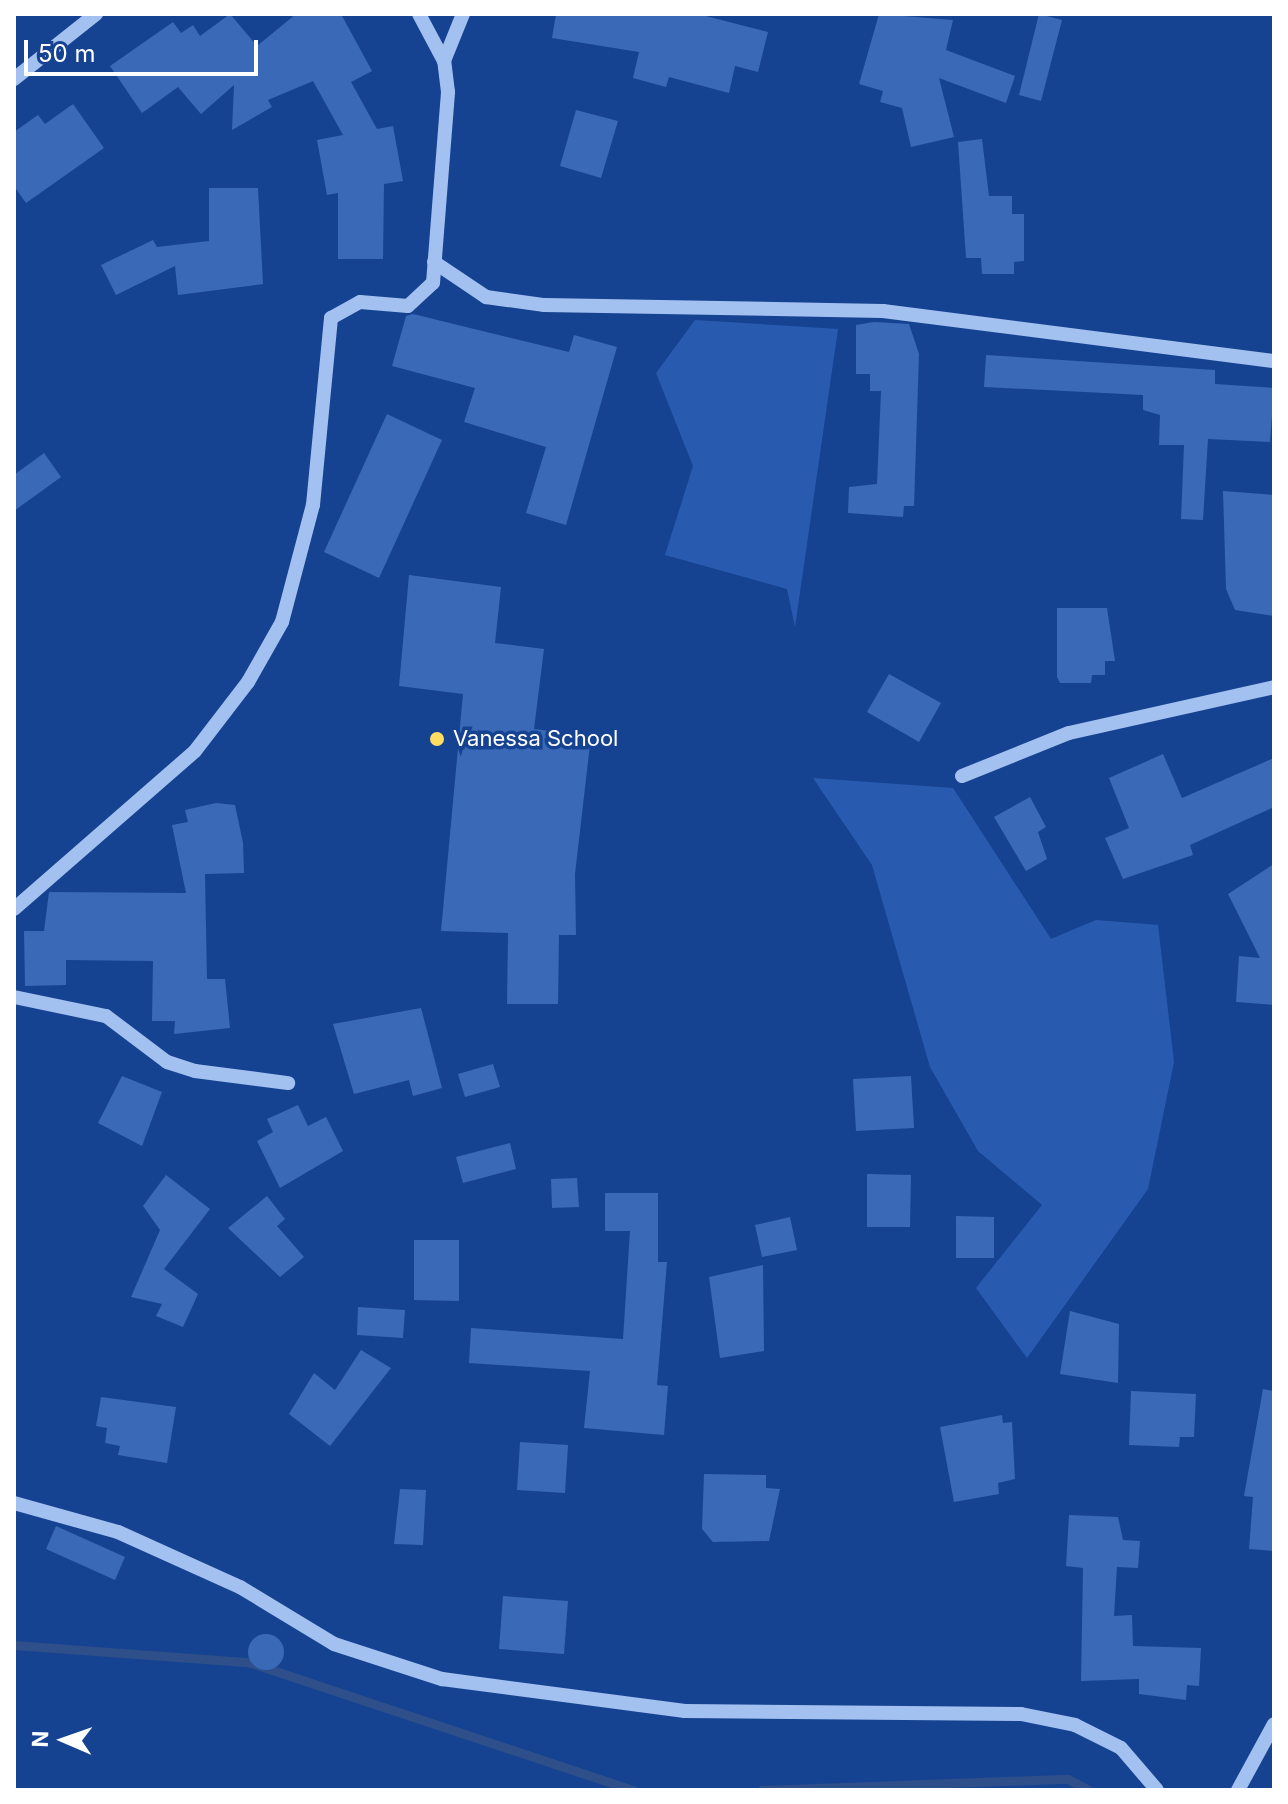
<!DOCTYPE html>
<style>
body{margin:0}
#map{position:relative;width:1288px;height:1804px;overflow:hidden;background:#164391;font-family:Inter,sans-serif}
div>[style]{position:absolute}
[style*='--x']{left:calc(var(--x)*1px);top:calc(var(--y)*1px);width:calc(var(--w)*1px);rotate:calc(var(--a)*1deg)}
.green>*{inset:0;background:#285bb0}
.stream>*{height:9px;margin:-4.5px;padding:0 4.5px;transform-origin:4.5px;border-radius:4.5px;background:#2e4f89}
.building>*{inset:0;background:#3a69b8}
.round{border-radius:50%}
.minor>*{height:14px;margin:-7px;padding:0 7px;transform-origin:7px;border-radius:7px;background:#a3c1f0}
.dots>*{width:22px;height:22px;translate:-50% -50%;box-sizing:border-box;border:4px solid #164391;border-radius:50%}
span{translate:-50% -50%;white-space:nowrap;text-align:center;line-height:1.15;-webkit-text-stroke:7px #164391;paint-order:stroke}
.poi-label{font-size:22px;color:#fff}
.left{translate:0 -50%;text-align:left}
.frame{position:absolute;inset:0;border:16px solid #fff;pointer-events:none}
.north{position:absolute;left:24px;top:1700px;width:80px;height:80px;-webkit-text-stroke:6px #164391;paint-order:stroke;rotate:272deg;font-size:22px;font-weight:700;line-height:32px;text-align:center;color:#fff}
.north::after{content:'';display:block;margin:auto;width:28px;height:36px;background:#fff;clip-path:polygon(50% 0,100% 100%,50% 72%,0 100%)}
.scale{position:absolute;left:24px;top:40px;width:234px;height:36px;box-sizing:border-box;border:4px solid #fff;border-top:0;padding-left:10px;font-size:24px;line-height:28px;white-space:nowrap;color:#fff;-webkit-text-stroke:6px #164391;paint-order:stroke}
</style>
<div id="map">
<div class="green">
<div style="clip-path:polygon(695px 320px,838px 329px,795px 627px,787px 589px,665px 555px,693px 466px,656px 373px)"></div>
<div style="clip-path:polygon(813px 778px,953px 788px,1051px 939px,1096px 920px,1158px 925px,1174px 1062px,1148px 1189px,1027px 1358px,976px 1288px,1042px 1205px,978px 1151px,930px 1067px,872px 865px)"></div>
</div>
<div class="stream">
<div style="--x:14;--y:1645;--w:235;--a:4.2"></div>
<div style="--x:248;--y:1662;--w:406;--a:18.4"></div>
<div style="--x:761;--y:1790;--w:307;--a:-2.1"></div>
<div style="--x:1068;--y:1779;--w:24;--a:28"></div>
</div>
<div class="building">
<div style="clip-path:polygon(230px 14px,257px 46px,296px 14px,341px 14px,372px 71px,351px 82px,377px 129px,393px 126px,403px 181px,384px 184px,383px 259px,338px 259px,338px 193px,327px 195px,317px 140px,343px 135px,313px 81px,268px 100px,272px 107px,232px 130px,234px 85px,201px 114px,178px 87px,142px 113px,110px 66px,173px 22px,181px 33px,193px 25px,200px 36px)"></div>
<div style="clip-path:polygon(556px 14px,698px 14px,768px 32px,758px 72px,735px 66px,729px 93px,669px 77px,666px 87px,633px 78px,639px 52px,552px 38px)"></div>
<div style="clip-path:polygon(879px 14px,953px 20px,946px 50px,1015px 76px,1006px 103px,939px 78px,954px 137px,911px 147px,902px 108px,880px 102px,883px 91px,859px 84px)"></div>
<div style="clip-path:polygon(1039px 14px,1062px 20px,1041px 101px,1019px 95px)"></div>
<div style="clip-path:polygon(73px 104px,104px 148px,26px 203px,14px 186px,14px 132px,38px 115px,45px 124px)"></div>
<div style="clip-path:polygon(576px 110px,618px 121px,601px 178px,560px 166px)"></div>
<div style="clip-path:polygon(982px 139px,989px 196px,1012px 196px,1012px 214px,1024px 214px,1024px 261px,1014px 262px,1014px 274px,982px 274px,981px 258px,966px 258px,958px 142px)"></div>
<div style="clip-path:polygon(209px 188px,258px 188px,263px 284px,178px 295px,175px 266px,116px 295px,101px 265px,153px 240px,157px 247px,209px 241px)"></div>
<div style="clip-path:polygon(413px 314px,569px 352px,574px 335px,617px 347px,566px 525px,526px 513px,546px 447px,464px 422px,475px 388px,392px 366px,406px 316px)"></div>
<div style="clip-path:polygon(874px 322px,909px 324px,919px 354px,914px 506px,904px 506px,903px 517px,848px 513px,849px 487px,877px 484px,881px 391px,870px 391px,870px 374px,856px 374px,856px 325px)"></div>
<div style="clip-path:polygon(986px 355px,1215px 370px,1215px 384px,1274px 388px,1270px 442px,1208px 439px,1203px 520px,1181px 519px,1184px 445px,1159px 445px,1160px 415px,1143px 410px,1143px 395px,984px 387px)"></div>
<div style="clip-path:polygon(387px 414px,442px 440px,379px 578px,324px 552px)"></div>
<div style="clip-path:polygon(44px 453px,61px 477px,14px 511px,14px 475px)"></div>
<div style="clip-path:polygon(1223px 491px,1274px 495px,1274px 616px,1235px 610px,1226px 589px)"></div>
<div style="clip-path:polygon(409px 575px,501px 587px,495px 643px,544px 649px,534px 729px,591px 736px,575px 874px,576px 935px,559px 935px,558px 1004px,507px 1004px,508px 933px,441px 931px,463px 694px,399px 686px)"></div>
<div style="clip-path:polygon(1057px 608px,1107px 608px,1115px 661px,1105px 661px,1105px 675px,1092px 675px,1091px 683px,1060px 683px,1057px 677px)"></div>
<div style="clip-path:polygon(889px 674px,941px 703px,919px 742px,867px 712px)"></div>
<div style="clip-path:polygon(1163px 754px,1182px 798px,1274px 758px,1274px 807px,1190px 845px,1193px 855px,1123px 879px,1105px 838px,1129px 828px,1109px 778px)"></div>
<div style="clip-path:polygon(1030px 797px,1046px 827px,1038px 832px,1047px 859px,1026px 871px,994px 817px)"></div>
<div style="clip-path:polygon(216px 803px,235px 805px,243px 843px,244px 873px,205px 874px,207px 979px,225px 979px,230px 1028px,174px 1034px,175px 1021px,152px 1021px,153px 961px,66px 960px,66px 985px,25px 986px,24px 931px,44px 931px,49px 892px,186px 893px,172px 825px,188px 822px,185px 810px)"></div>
<div style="clip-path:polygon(1274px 864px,1274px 1005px,1236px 1002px,1239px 956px,1260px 958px,1228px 894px)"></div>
<div style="clip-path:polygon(421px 1008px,442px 1088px,413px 1096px,409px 1080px,354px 1094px,333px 1024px)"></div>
<div style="clip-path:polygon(493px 1064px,500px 1087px,465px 1097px,458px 1074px)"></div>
<div style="clip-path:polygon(122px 1076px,162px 1092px,142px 1146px,98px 1123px)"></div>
<div style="clip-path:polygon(911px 1076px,914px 1128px,856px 1131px,853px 1079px)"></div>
<div style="clip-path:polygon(298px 1105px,308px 1126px,326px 1117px,343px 1151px,280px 1188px,257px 1141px,273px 1132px,267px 1119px)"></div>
<div style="clip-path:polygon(510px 1143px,516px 1169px,463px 1183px,456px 1157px)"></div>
<div style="clip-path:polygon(867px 1174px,911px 1175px,910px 1227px,867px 1227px)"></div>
<div style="clip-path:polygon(166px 1175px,210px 1209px,164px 1269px,198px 1294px,183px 1327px,156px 1316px,162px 1304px,131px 1297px,160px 1230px,143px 1206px)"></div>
<div style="clip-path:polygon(577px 1178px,579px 1207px,552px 1208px,551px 1179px)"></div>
<div style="clip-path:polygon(605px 1193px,658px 1193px,658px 1262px,667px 1262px,657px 1385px,668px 1386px,664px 1435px,584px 1428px,590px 1371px,469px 1363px,471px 1328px,623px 1339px,630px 1231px,605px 1231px)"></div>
<div style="clip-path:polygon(267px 1196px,285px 1219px,277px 1226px,304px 1257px,280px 1277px,228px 1228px)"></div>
<div style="clip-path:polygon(956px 1216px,994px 1217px,994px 1258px,956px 1258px)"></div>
<div style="clip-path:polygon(790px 1217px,797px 1250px,762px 1257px,755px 1225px)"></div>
<div style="clip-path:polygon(414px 1240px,459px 1240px,459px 1301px,414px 1300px)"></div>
<div style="clip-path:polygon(763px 1265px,764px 1351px,720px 1358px,709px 1277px)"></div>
<div style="clip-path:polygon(358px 1307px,405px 1310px,403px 1338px,357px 1335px)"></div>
<div style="clip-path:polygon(1070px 1311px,1119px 1324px,1118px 1383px,1060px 1374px)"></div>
<div style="clip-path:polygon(361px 1350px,391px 1368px,330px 1446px,289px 1414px,314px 1373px,335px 1390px)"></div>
<div style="clip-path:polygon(1263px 1389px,1274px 1391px,1274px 1551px,1249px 1549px,1253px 1497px,1244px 1496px)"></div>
<div style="clip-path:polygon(1131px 1391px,1196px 1394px,1194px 1437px,1180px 1437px,1179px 1447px,1129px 1445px)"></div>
<div style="clip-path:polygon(101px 1397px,176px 1407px,167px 1463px,118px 1455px,120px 1446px,105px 1443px,107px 1428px,96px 1426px)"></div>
<div style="clip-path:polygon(1002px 1415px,1003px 1423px,1012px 1422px,1015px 1479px,998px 1483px,999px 1494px,954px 1502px,940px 1427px)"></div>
<div style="clip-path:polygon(520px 1442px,568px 1445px,565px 1493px,517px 1490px)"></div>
<div style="clip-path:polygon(704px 1474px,766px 1475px,766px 1488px,780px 1489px,769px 1541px,713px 1542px,702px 1529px)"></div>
<div style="clip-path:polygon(400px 1489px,426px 1490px,423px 1545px,394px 1544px)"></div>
<div style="clip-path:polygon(1069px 1515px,1118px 1517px,1123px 1540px,1140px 1541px,1138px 1568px,1117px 1567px,1114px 1616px,1132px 1615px,1133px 1646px,1201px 1648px,1199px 1686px,1187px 1685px,1186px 1700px,1139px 1694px,1139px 1679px,1081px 1681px,1083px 1568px,1066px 1566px)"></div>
<div style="clip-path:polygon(56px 1526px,125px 1557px,115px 1580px,46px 1549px)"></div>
<div style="clip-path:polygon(503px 1596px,568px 1601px,564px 1654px,499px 1649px)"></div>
<div class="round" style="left:248px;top:1634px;width:36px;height:36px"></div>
</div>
<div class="minor">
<div style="--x:444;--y:61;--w:51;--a:-68"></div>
<div style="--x:14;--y:79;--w:105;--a:-38.4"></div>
<div style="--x:434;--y:262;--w:63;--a:33.9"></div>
<div style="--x:486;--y:297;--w:59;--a:7.9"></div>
<div style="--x:544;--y:305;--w:339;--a:1"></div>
<div style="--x:883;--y:311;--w:394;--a:7.3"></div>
<div style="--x:962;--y:776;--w:115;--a:-21.9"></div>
<div style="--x:1069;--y:733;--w:210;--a:-12.6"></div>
<div style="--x:14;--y:909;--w:240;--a:-41.1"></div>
<div style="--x:195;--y:751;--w:87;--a:-52.5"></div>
<div style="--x:248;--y:682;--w:69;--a:-60.5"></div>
<div style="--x:282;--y:622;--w:121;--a:-75.2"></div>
<div style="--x:313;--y:505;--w:188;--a:-84.5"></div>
<div style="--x:331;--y:318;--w:33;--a:-29"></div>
<div style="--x:360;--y:302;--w:48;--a:4.8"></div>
<div style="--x:408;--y:306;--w:34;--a:-43"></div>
<div style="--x:433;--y:283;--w:192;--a:-85.5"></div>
<div style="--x:448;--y:92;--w:31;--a:-97"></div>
<div style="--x:444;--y:61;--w:53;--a:-118"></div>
<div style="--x:14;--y:997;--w:94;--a:11.7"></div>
<div style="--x:106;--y:1016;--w:76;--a:37"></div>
<div style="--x:167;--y:1062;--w:29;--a:18"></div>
<div style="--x:195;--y:1071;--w:94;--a:7.4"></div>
<div style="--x:14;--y:1503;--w:108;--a:15.6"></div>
<div style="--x:118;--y:1532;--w:134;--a:24.3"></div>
<div style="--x:240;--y:1587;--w:110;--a:31.2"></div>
<div style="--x:334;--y:1644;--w:114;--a:18"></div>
<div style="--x:442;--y:1679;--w:245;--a:7.5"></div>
<div style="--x:685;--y:1711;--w:336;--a:0.5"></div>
<div style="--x:1021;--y:1714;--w:55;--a:11.5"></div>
<div style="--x:1075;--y:1725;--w:51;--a:26.6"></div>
<div style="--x:1121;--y:1748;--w:55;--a:49.4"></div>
<div style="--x:1238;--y:1790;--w:75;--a:-61.4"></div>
</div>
<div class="dots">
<div style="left:437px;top:739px;background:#ffdd63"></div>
</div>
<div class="poi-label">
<span class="left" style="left:453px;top:739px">Vanessa School</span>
</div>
<div class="frame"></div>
<div class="north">N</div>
<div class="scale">50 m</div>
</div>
